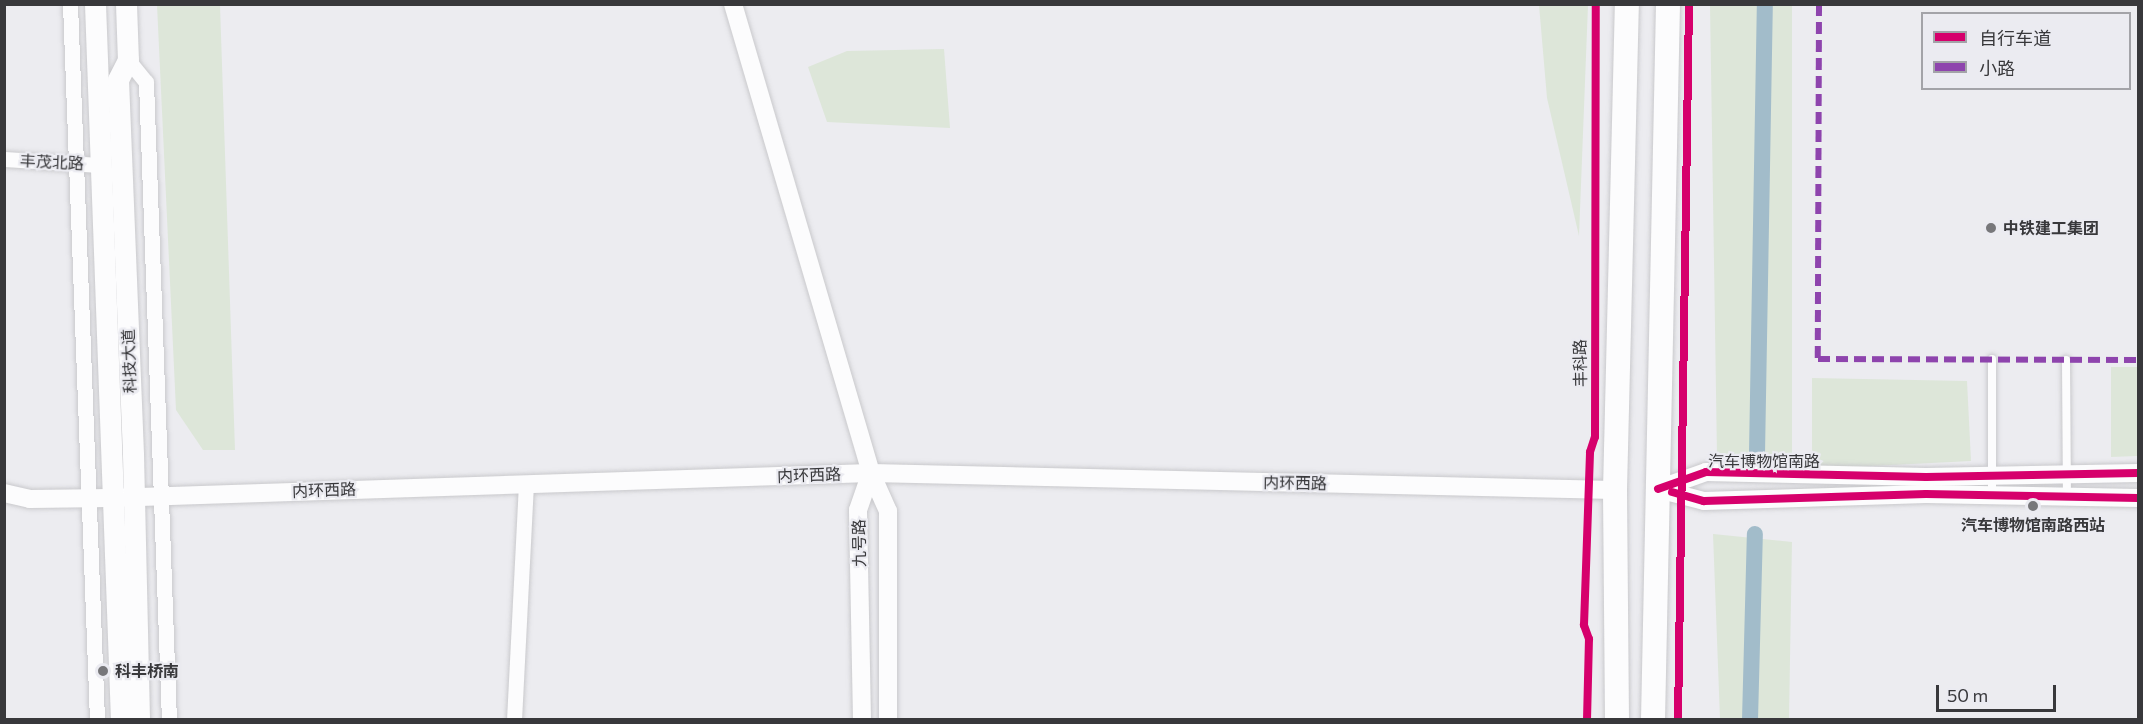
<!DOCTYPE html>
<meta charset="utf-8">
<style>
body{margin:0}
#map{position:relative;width:2143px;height:724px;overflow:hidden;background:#ececf0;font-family:Commissioner,"Noto Sans SC",sans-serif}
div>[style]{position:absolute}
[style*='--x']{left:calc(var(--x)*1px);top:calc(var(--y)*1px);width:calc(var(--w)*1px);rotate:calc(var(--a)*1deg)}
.green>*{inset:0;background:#dde6d9}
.canal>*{height:16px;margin:-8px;padding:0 8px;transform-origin:8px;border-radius:8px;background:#a2bcca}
.roads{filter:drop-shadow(0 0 2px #c9c9cc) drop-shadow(0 0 2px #c9c9cc)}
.service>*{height:8px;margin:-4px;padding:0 4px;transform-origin:4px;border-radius:4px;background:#fcfcfd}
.minor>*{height:15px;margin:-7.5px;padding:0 7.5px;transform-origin:7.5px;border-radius:7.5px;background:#fcfcfd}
.tertiary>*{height:18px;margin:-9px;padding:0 9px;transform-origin:9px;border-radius:9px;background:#fcfcfd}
.secondary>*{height:21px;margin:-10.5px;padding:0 10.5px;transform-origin:10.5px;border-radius:10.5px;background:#fcfcfd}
.primary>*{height:24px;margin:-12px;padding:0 12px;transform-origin:12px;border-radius:12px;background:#fcfcfd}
.quiet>*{height:6px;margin-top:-3px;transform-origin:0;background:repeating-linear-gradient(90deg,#8e44ad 0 12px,transparent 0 18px)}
.cycleway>*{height:8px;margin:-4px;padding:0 4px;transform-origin:4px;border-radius:4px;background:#d6006c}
.dots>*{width:16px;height:16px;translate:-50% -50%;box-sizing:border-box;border:3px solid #ebebf1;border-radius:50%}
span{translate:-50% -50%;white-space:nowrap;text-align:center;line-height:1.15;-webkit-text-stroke:4.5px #ebebf1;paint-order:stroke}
.street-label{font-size:16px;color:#38383b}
.poi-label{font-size:16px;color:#38383b;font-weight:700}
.left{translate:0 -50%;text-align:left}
.frame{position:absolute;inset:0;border:6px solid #38383b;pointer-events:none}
.legend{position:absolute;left:1921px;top:12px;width:210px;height:78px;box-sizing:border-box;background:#ebebf1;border:2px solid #a3a3a8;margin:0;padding:8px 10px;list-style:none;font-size:18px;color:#38383b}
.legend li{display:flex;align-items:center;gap:12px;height:30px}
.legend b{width:30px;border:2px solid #a3a3a8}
.scale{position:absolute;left:1936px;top:685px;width:120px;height:27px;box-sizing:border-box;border:3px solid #38383b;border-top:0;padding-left:8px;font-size:18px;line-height:21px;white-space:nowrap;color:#38383b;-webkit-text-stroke:4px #ebebf1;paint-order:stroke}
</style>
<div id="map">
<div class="green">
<div style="clip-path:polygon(157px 5px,220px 5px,235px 450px,203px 450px,176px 410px)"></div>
<div style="clip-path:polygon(1539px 5px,1588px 5px,1579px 236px,1547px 98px)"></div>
<div style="clip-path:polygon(1710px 5px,1792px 5px,1792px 457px,1717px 457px)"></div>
<div style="clip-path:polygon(944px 49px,950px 128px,827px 122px,808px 67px,847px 51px)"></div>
<div style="clip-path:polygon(2111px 367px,2138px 367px,2138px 456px,2111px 457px)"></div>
<div style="clip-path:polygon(1812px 378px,1967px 381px,1971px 461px,1812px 469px)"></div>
<div style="clip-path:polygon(1713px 534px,1792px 542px,1789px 719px,1720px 719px)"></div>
</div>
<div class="canal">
<div style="--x:1757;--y:454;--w:450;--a:-89"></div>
<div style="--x:1750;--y:720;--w:186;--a:-88.5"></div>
</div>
<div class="roads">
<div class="service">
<div style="--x:1992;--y:359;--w:137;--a:90"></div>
<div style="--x:2066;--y:360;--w:136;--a:89.6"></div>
</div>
<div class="minor">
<div style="--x:70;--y:4;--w:717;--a:87.84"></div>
<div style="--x:128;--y:60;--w:28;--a:51"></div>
<div style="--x:146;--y:82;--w:638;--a:87.94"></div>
<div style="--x:4;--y:159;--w:96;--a:3.6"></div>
<div style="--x:514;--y:720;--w:237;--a:-87.1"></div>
</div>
<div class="tertiary">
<div style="--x:733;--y:4;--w:489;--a:73.6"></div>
<div style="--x:871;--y:473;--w:42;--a:65.9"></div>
<div style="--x:888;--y:511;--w:209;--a:90"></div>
<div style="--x:1658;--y:489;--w:51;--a:-19.5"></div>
<div style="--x:1706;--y:472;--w:220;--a:1.3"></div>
<div style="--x:1926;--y:477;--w:212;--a:-1.1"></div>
<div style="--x:1658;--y:489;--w:48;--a:14.6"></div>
<div style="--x:1704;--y:501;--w:222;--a:-1.8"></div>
<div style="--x:1926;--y:494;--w:212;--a:1.1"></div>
<div style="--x:4;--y:493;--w:27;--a:13"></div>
<div style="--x:30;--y:499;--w:80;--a:-0.7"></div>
<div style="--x:110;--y:498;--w:761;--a:-1.88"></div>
<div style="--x:871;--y:473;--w:744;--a:1.31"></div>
<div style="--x:862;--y:720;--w:210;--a:-91.1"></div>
<div style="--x:858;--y:510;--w:39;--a:-71"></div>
</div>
<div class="secondary">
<div style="--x:95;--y:4;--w:716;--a:87.92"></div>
<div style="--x:126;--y:4;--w:56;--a:88"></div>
<div style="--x:128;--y:60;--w:22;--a:117"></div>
<div style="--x:118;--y:80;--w:374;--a:87.7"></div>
<div style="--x:133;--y:454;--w:266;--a:88.7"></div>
</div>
<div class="primary">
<div style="--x:1617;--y:720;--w:230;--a:-90.5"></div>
<div style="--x:1615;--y:490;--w:486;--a:-88.6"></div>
<div style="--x:1653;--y:720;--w:716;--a:-88.8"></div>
</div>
</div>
<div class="quiet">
<div style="--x:1819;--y:4;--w:355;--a:90.2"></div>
<div style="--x:1818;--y:359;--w:320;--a:0.2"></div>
</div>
<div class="cycleway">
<div style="--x:1658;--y:489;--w:51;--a:-19.5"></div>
<div style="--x:1706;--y:472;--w:220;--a:1.3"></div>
<div style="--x:1926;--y:477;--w:212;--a:-1.1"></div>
<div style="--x:1672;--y:492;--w:33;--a:16"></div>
<div style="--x:1704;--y:501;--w:222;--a:-1.8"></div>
<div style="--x:1926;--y:494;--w:212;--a:1.1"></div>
<div style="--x:1587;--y:720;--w:81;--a:-88.6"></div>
<div style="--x:1589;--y:639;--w:15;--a:-110"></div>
<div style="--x:1584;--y:625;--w:173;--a:-88"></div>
<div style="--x:1590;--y:452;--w:16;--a:-72"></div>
<div style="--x:1595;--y:437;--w:433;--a:-89.9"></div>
<div style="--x:1678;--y:720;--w:716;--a:-89.12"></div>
</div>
<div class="dots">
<div style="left:1991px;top:228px;background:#77777a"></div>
<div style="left:2033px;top:506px;background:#77777a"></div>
<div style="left:103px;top:671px;background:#77777a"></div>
</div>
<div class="street-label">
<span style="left:52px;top:162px;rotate:3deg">丰茂北路</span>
<span style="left:129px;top:361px;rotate:-92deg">科技大道</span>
<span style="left:1580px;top:363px;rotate:-91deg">丰科路</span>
<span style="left:1764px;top:461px">汽车博物馆南路</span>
<span style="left:809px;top:475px;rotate:-2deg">内环西路</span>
<span style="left:1295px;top:483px;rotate:1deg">内环西路</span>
<span style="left:324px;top:490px;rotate:-2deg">内环西路</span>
<span style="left:859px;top:543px;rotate:-91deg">九号路</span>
</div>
<div class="poi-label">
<span class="left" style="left:2003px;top:228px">中铁建工集团</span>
<span style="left:2033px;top:525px">汽车博物馆南路西站</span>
<span class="left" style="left:115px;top:671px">科丰桥南</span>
</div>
<div class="frame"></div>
<ul class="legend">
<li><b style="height:8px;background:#d6006c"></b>自行车道</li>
<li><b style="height:8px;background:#8e44ad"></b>小路</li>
</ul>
<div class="scale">50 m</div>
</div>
